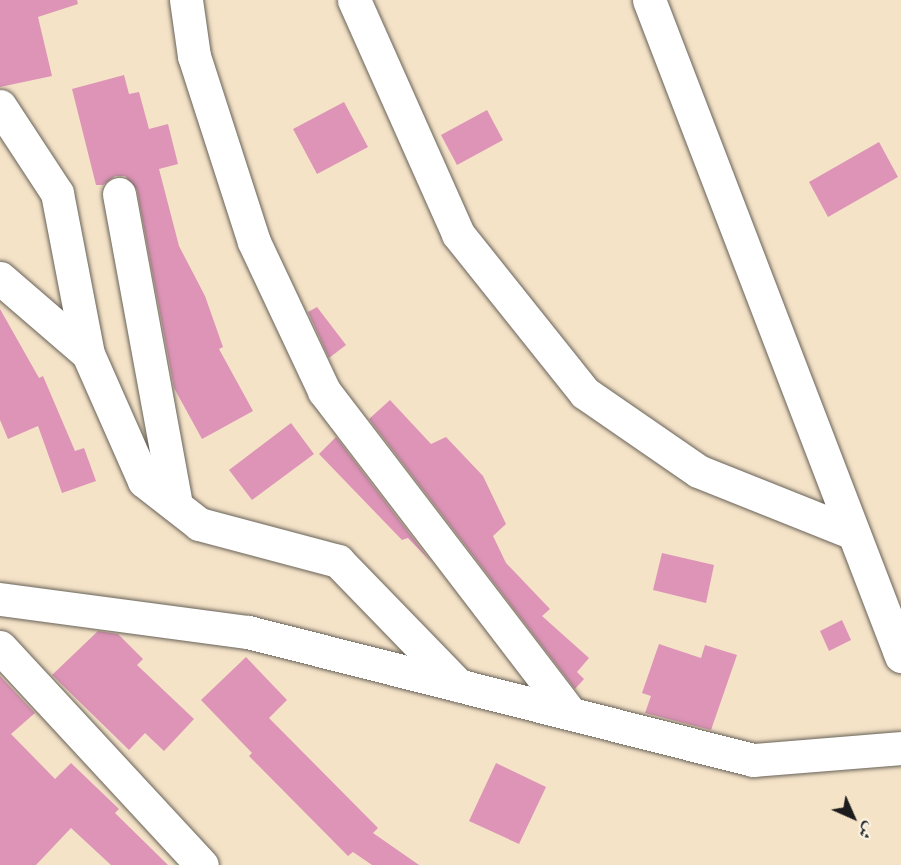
<!DOCTYPE html>
<meta charset="utf-8">
<style>
body{margin:0}
#map{position:relative;width:901px;height:865px;overflow:hidden;background:#f5e3c8;font-family:"IM FELL English",Amiri,serif}
div>[style]{position:absolute}
[style*='--x']{left:calc(var(--x)*1px);top:calc(var(--y)*1px);width:calc(var(--w)*1px);rotate:calc(var(--a)*1deg)}
.building>*{inset:0;background:#dd94b7}
.roads{filter:drop-shadow(0 0 2px #686258) drop-shadow(0 0 2px #686258)}
.minor>*{height:33px;margin:-16.5px;padding:0 16.5px;transform-origin:16.5px;border-radius:16.5px;background:#fff}
span{translate:-50% -50%;white-space:nowrap;text-align:center;line-height:1.15;-webkit-text-stroke:4.5px #fcf5e5;paint-order:stroke}
.north{position:absolute;left:823px;top:787px;width:60px;height:60px;-webkit-text-stroke:4px #fcf5e5;paint-order:stroke;rotate:135deg;font-size:16px;font-weight:700;line-height:24px;text-align:center;color:#1c1c1c}
.north::after{content:'';display:block;margin:auto;width:21px;height:27px;background:#1c1c1c;clip-path:polygon(50% 0,100% 100%,50% 72%,0 100%)}
</style>
<div id="map">
<div class="building">
<div style="clip-path:polygon(0 0,77px 0,78px 4px,38px 17px,52px 76px,0 87px)"></div>
<div style="clip-path:polygon(124px 75px,129px 94px,139px 92px,149px 129px,168px 124px,178px 164px,159px 169px,179px 246px,205px 296px,223px 347px,219px 349px,253px 411px,202px 439px,174px 388px,137px 190px,125px 176px,115px 176px,103px 185px,96px 185px,72px 89px)"></div>
<div style="clip-path:polygon(344px 102px,368px 147px,317px 174px,293px 129px)"></div>
<div style="clip-path:polygon(487px 110px,503px 140px,457px 165px,441px 135px)"></div>
<div style="clip-path:polygon(879px 142px,898px 177px,828px 217px,809px 182px)"></div>
<div style="clip-path:polygon(317px 307px,346px 345px,329px 358px,308px 312px)"></div>
<div style="clip-path:polygon(0 309px,39px 378px,43px 376px,75px 451px,84px 448px,96px 481px,62px 493px,38px 426px,8px 439px,0 420px)"></div>
<div style="clip-path:polygon(390px 400px,431px 444px,446px 437px,483px 476px,506px 524px,493px 536px,506px 563px,550px 609px,542px 616px,589px 658px,577px 672px,584px 679px,575px 689px,369px 419px)"></div>
<div style="clip-path:polygon(291px 423px,314px 454px,252px 500px,229px 470px)"></div>
<div style="clip-path:polygon(336px 437px,432px 563px,408px 538px,402px 540px,319px 454px)"></div>
<div style="clip-path:polygon(662px 553px,714px 565px,706px 603px,653px 590px)"></div>
<div style="clip-path:polygon(842px 620px,851px 640px,829px 651px,820px 631px)"></div>
<div style="clip-path:polygon(98px 631px,118px 634px,143px 659px,137px 665px,194px 719px,164px 751px,145px 733px,129px 750px,52px 675px)"></div>
<div style="clip-path:polygon(659px 644px,701px 658px,705px 645px,737px 655px,711px 730px,645px 713px,651px 696px,642px 693px)"></div>
<div style="clip-path:polygon(246px 657px,287px 700px,269px 718px,378px 828px,373px 833px,419px 865px,372px 865px,353px 852px,348px 856px,249px 756px,252px 753px,201px 700px)"></div>
<div style="clip-path:polygon(0 676px,35px 713px,11px 734px,55px 779px,71px 763px,119px 809px,115px 813px,168px 865px,111px 865px,71px 828px,36px 865px,0 865px)"></div>
<div style="clip-path:polygon(496px 763px,546px 787px,519px 844px,469px 821px)"></div>
</div>
<div class="roads">
<div class="minor">
<div style="--x:186;--y:0;--w:57;--a:81.9"></div>
<div style="--x:194;--y:56;--w:195;--a:72.1"></div>
<div style="--x:254;--y:242;--w:165;--a:64.8"></div>
<div style="--x:324;--y:391;--w:405;--a:52.6"></div>
<div style="--x:354;--y:0;--w:256;--a:66"></div>
<div style="--x:458;--y:234;--w:203;--a:51.4"></div>
<div style="--x:585;--y:393;--w:137;--a:34.6"></div>
<div style="--x:698;--y:471;--w:167;--a:21.8"></div>
<div style="--x:649;--y:0;--w:703;--a:68.99"></div>
<div style="--x:0;--y:106;--w:104;--a:56.8"></div>
<div style="--x:57;--y:193;--w:164;--a:79.1"></div>
<div style="--x:119;--y:194;--w:317;--a:79.6"></div>
<div style="--x:0;--y:278;--w:116;--a:40.8"></div>
<div style="--x:88;--y:354;--w:139;--a:66.2"></div>
<div style="--x:144;--y:481;--w:70;--a:38"></div>
<div style="--x:199;--y:524;--w:144;--a:14.9"></div>
<div style="--x:338;--y:561;--w:173;--a:45.9"></div>
<div style="--x:0;--y:599;--w:250;--a:7.6"></div>
<div style="--x:248;--y:632;--w:521;--a:14.22"></div>
<div style="--x:753;--y:760;--w:148;--a:-4.6"></div>
<div style="--x:0;--y:647;--w:297;--a:47.2"></div>
</div>
</div>
<div class="north">ش</div>
</div>
